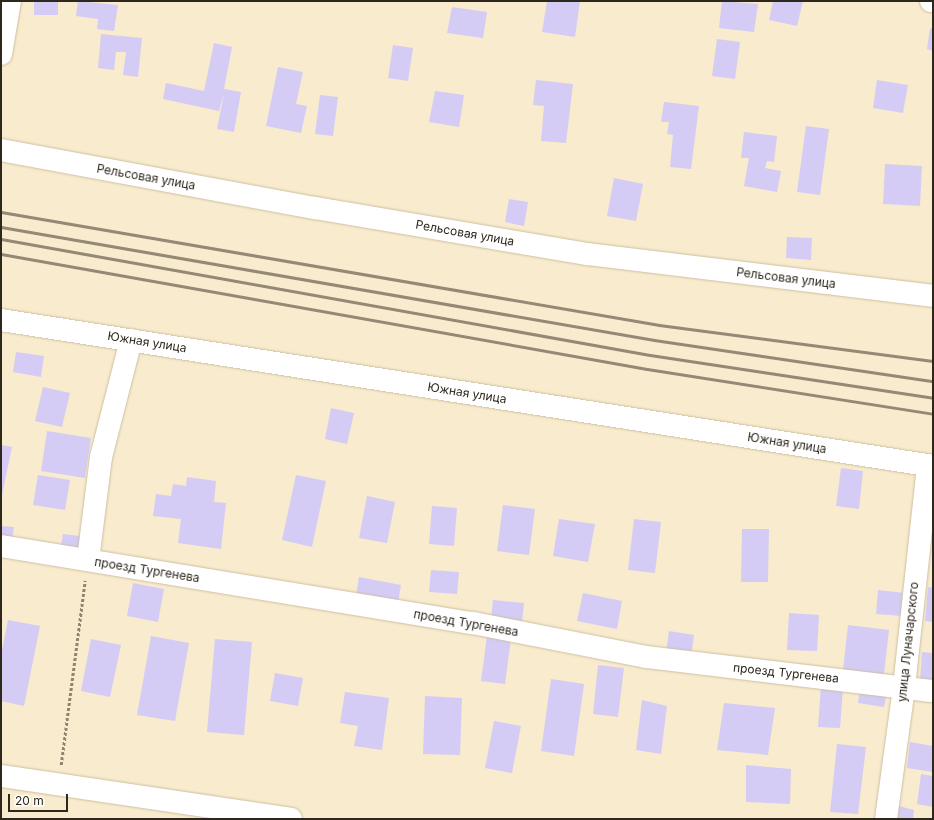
<!DOCTYPE html>
<meta charset="utf-8">
<style>
body{margin:0}
#map{position:relative;width:934px;height:820px;overflow:hidden;background:#f9ebcd;font-family:Inter,sans-serif}
div>[style]{position:absolute}
[style*='--x']{left:calc(var(--x)*1px);top:calc(var(--y)*1px);width:calc(var(--w)*1px);rotate:calc(var(--a)*1deg)}
.building>*{inset:0;background:#d4ccf5}
.path>*{height:2.5px;margin-top:-1.25px;transform-origin:0;background:repeating-linear-gradient(90deg,#8e8470 0 3px,transparent 0 5px)}
.roads{filter:drop-shadow(0 0 1px #ccbfa2) drop-shadow(0 0 1px #ccbfa2)}
.minor>*{height:22px;margin:-11px;padding:0 11px;transform-origin:11px;border-radius:11px;background:#fff}
.rail>*{height:3px;margin:-1.5px;padding:0 1.5px;transform-origin:1.5px;border-radius:1.5px;background:#948975}
span{translate:-50% -50%;white-space:nowrap;text-align:center;line-height:1.15;-webkit-text-stroke:3px #fff;paint-order:stroke}
.street-label{font-size:12px;color:#2d271c}
.frame{position:absolute;inset:0;border:2px solid #2d271c;pointer-events:none}
.scale{position:absolute;left:8px;top:794px;width:60px;height:18px;box-sizing:border-box;border:2px solid #2d271c;border-top:0;padding-left:5px;font-size:12px;line-height:14px;white-space:nowrap;color:#2d271c;-webkit-text-stroke:3px #fff;paint-order:stroke}
</style>
<div id="map">
<div class="building">
<div style="clip-path:polygon(34px 1px,58px 1px,58px 15px,34px 15px)"></div>
<div style="clip-path:polygon(78px 1px,118px 5px,114px 31px,97px 29px,98px 19px,76px 16px)"></div>
<div style="clip-path:polygon(547px 1px,580px 1px,575px 37px,542px 32px)"></div>
<div style="clip-path:polygon(722px 1px,758px 4px,754px 32px,719px 28px)"></div>
<div style="clip-path:polygon(773px 1px,803px 1px,797px 26px,769px 20px)"></div>
<div style="clip-path:polygon(452px 7px,487px 12px,483px 38px,447px 33px)"></div>
<div style="clip-path:polygon(930px 28px,933px 29px,933px 51px,927px 49px)"></div>
<div style="clip-path:polygon(101px 34px,142px 38px,138px 77px,123px 75px,126px 52px,116px 52px,114px 70px,98px 68px)"></div>
<div style="clip-path:polygon(717px 39px,740px 42px,735px 79px,712px 76px)"></div>
<div style="clip-path:polygon(214px 43px,232px 47px,224px 89px,241px 92px,234px 132px,217px 129px,224px 93px,219px 111px,163px 99px,166px 83px,204px 91px)"></div>
<div style="clip-path:polygon(393px 45px,413px 48px,408px 81px,388px 78px)"></div>
<div style="clip-path:polygon(278px 67px,303px 72px,296px 104px,307px 106px,301px 133px,266px 126px)"></div>
<div style="clip-path:polygon(536px 80px,573px 84px,566px 143px,541px 141px,544px 106px,533px 105px)"></div>
<div style="clip-path:polygon(877px 80px,908px 85px,903px 113px,873px 108px)"></div>
<div style="clip-path:polygon(435px 91px,464px 95px,459px 127px,429px 122px)"></div>
<div style="clip-path:polygon(320px 95px,338px 97px,333px 136px,315px 134px)"></div>
<div style="clip-path:polygon(664px 102px,699px 106px,691px 169px,670px 167px,673px 135px,667px 134px,669px 122px,661px 122px)"></div>
<div style="clip-path:polygon(806px 126px,829px 129px,820px 195px,797px 192px)"></div>
<div style="clip-path:polygon(744px 132px,777px 136px,774px 162px,767px 161px,765px 168px,781px 171px,777px 192px,744px 186px,749px 158px,741px 158px)"></div>
<div style="clip-path:polygon(885px 164px,922px 166px,920px 206px,883px 204px)"></div>
<div style="clip-path:polygon(614px 178px,643px 184px,636px 221px,607px 216px)"></div>
<div style="clip-path:polygon(509px 199px,528px 202px,524px 226px,505px 222px)"></div>
<div style="clip-path:polygon(787px 237px,812px 238px,811px 260px,786px 258px)"></div>
<div style="clip-path:polygon(16px 352px,44px 356px,41px 377px,13px 372px)"></div>
<div style="clip-path:polygon(43px 387px,70px 393px,62px 427px,35px 421px)"></div>
<div style="clip-path:polygon(331px 408px,354px 413px,347px 444px,325px 439px)"></div>
<div style="clip-path:polygon(47px 431px,91px 438px,85px 478px,41px 471px)"></div>
<div style="clip-path:polygon(1px 445px,12px 447px,2px 495px,1px 494px)"></div>
<div style="clip-path:polygon(841px 468px,863px 471px,859px 509px,836px 506px)"></div>
<div style="clip-path:polygon(38px 475px,70px 480px,65px 510px,33px 505px)"></div>
<div style="clip-path:polygon(296px 475px,326px 481px,312px 547px,282px 540px)"></div>
<div style="clip-path:polygon(187px 477px,216px 481px,214px 502px,226px 503px,221px 549px,178px 543px,181px 519px,153px 516px,156px 494px,171px 496px,173px 484px,186px 486px)"></div>
<div style="clip-path:polygon(367px 496px,395px 502px,387px 543px,359px 538px)"></div>
<div style="clip-path:polygon(503px 505px,535px 509px,529px 555px,497px 551px)"></div>
<div style="clip-path:polygon(432px 506px,457px 508px,454px 546px,429px 544px)"></div>
<div style="clip-path:polygon(559px 519px,595px 524px,588px 562px,553px 556px)"></div>
<div style="clip-path:polygon(634px 519px,661px 522px,655px 573px,628px 570px)"></div>
<div style="clip-path:polygon(1px 526px,14px 527px,12px 540px,1px 539px)"></div>
<div style="clip-path:polygon(742px 529px,769px 529px,768px 582px,741px 582px)"></div>
<div style="clip-path:polygon(63px 534px,88px 537px,85px 554px,60px 551px)"></div>
<div style="clip-path:polygon(431px 570px,459px 572px,457px 594px,429px 592px)"></div>
<div style="clip-path:polygon(359px 577px,401px 585px,398px 603px,356px 596px)"></div>
<div style="clip-path:polygon(133px 583px,164px 589px,158px 622px,127px 616px)"></div>
<div style="clip-path:polygon(928px 587px,933px 588px,933px 622px,925px 621px)"></div>
<div style="clip-path:polygon(878px 590px,905px 593px,903px 616px,876px 614px)"></div>
<div style="clip-path:polygon(583px 593px,622px 601px,617px 629px,577px 621px)"></div>
<div style="clip-path:polygon(493px 600px,524px 603px,522px 622px,491px 619px)"></div>
<div style="clip-path:polygon(789px 613px,819px 615px,817px 651px,787px 650px)"></div>
<div style="clip-path:polygon(8px 620px,40px 626px,24px 706px,1px 701px,1px 655px)"></div>
<div style="clip-path:polygon(848px 625px,889px 630px,884px 674px,843px 670px)"></div>
<div style="clip-path:polygon(669px 631px,694px 635px,691px 657px,666px 653px)"></div>
<div style="clip-path:polygon(151px 636px,189px 643px,175px 721px,137px 715px)"></div>
<div style="clip-path:polygon(487px 636px,511px 639px,505px 684px,481px 681px)"></div>
<div style="clip-path:polygon(91px 639px,121px 645px,110px 697px,81px 691px)"></div>
<div style="clip-path:polygon(215px 639px,252px 642px,244px 735px,207px 732px)"></div>
<div style="clip-path:polygon(922px 652px,933px 653px,933px 681px,920px 680px)"></div>
<div style="clip-path:polygon(598px 665px,624px 668px,618px 717px,593px 714px)"></div>
<div style="clip-path:polygon(275px 673px,303px 678px,298px 706px,270px 701px)"></div>
<div style="clip-path:polygon(551px 679px,584px 684px,574px 756px,541px 751px)"></div>
<div style="clip-path:polygon(821px 686px,843px 688px,840px 728px,818px 727px)"></div>
<div style="clip-path:polygon(860px 689px,887px 693px,884px 707px,858px 703px)"></div>
<div style="clip-path:polygon(345px 692px,389px 698px,382px 750px,354px 746px,358px 726px,340px 723px)"></div>
<div style="clip-path:polygon(425px 696px,462px 698px,460px 755px,423px 754px)"></div>
<div style="clip-path:polygon(642px 700px,667px 706px,661px 754px,636px 750px)"></div>
<div style="clip-path:polygon(724px 703px,775px 708px,768px 755px,717px 750px)"></div>
<div style="clip-path:polygon(494px 721px,521px 726px,512px 773px,485px 768px)"></div>
<div style="clip-path:polygon(910px 742px,933px 746px,933px 772px,907px 768px)"></div>
<div style="clip-path:polygon(837px 744px,866px 747px,858px 814px,830px 812px)"></div>
<div style="clip-path:polygon(746px 765px,791px 769px,790px 804px,746px 802px)"></div>
<div style="clip-path:polygon(921px 774px,933px 776px,933px 807px,917px 804px)"></div>
<div style="clip-path:polygon(895px 805px,914px 810px,913px 819px,894px 819px)"></div>
</div>
<div class="path">
<div style="--x:61;--y:765;--w:186;--a:-82.6"></div>
</div>
<div class="roads">
<div class="minor">
<div style="--x:931;--y:1;--w:2;--a:0"></div>
<div style="--x:1;--y:54;--w:54;--a:-80.4"></div>
<div style="--x:1;--y:150;--w:319;--a:10.5"></div>
<div style="--x:315;--y:208;--w:276;--a:9.6"></div>
<div style="--x:587;--y:254;--w:349;--a:6.9"></div>
<div style="--x:1;--y:320;--w:943;--a:8.9"></div>
<div style="--x:1;--y:546;--w:478;--a:9.3"></div>
<div style="--x:473;--y:623;--w:176;--a:11.1"></div>
<div style="--x:646;--y:657;--w:289;--a:6.8"></div>
<div style="--x:88;--y:560;--w:104;--a:-82.8"></div>
<div style="--x:101;--y:457;--w:121;--a:-75.6"></div>
<div style="--x:1;--y:776;--w:293;--a:8.4"></div>
<div style="--x:886;--y:819;--w:133;--a:-82.2"></div>
<div style="--x:904;--y:687;--w:223;--a:-83.8"></div>
</div>
</div>
<div class="rail">
<div style="--x:1;--y:212;--w:668;--a:9.74"></div>
<div style="--x:659;--y:325;--w:276;--a:7.5"></div>
<div style="--x:1;--y:227;--w:663;--a:9.82"></div>
<div style="--x:654;--y:340;--w:282;--a:8.4"></div>
<div style="--x:1;--y:239;--w:659;--a:10.13"></div>
<div style="--x:650;--y:355;--w:286;--a:8.6"></div>
<div style="--x:1;--y:254;--w:656;--a:10.09"></div>
<div style="--x:647;--y:369;--w:290;--a:8.9"></div>
</div>
<div class="street-label">
<span style="left:146px;top:177px;rotate:10deg">Рельсовая улица</span>
<span style="left:465px;top:233px;rotate:10deg">Рельсовая улица</span>
<span style="left:786px;top:278px;rotate:7deg">Рельсовая улица</span>
<span style="left:147px;top:342px;rotate:9deg">Южная улица</span>
<span style="left:467px;top:393px;rotate:9deg">Южная улица</span>
<span style="left:787px;top:443px;rotate:9deg">Южная улица</span>
<span style="left:147px;top:570px;rotate:9deg">проезд Тургенева</span>
<span style="left:466px;top:623px;rotate:10deg">проезд Тургенева</span>
<span style="left:908px;top:642px;rotate:-84deg">улица Луначарского</span>
<span style="left:786px;top:673px;rotate:6deg">проезд Тургенева</span>
</div>
<div class="frame"></div>
<div class="scale">20 m</div>
</div>
